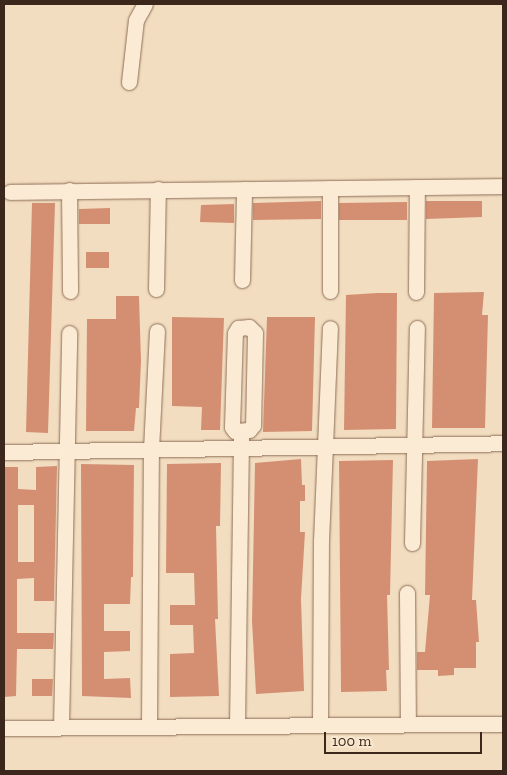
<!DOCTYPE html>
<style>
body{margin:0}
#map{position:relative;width:507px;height:775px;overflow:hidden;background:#f2ddc0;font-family:"Zilla Slab",serif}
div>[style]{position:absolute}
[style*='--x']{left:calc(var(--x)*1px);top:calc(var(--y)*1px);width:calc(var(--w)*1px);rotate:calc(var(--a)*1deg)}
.building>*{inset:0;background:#d48f72}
.roads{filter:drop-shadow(0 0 1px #8d6d56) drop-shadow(0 0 1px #8d6d56)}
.minor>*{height:15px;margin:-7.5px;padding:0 7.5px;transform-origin:7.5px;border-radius:7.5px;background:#fcebd4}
span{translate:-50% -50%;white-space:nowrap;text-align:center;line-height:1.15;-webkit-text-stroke:5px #f9e8d0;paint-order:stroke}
.frame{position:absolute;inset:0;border:5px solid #3b271c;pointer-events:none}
.scale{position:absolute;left:324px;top:732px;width:158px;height:22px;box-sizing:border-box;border:2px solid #3b271c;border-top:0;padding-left:6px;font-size:15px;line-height:18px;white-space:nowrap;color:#3b271c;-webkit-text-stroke:4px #f9e8d0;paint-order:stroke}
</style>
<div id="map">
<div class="building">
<div style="clip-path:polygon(321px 201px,321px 219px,253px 220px,253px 203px)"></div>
<div style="clip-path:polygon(426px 201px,482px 201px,482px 217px,426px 219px)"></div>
<div style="clip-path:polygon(407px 202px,407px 220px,339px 220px,339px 203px)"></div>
<div style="clip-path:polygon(32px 203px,55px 203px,48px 433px,26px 432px)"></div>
<div style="clip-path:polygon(234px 204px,234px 223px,200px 222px,201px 205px)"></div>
<div style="clip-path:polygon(110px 208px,110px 224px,79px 224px,79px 209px)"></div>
<div style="clip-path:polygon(86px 252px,109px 252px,109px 268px,86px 268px)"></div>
<div style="clip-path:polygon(484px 292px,482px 315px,488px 315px,485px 428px,432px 428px,434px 293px)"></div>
<div style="clip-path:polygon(377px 293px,397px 293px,396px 429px,344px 430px,346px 295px)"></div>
<div style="clip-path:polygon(116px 296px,139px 296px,141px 361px,139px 408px,136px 408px,134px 431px,86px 431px,87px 319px,116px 319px)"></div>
<div style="clip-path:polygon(172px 317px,224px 318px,220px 430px,201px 430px,202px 407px,172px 406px)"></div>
<div style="clip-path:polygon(267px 317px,315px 317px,312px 431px,263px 432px)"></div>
<div style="clip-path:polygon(301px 459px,302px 485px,305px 485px,305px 501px,300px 501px,300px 532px,305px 532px,301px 599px,304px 691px,256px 694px,252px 621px,255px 463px)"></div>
<div style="clip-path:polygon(478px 459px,472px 600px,476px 600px,479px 642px,476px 642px,476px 668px,454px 668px,454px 675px,438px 676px,438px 670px,417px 670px,417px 652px,425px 652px,430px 595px,425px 595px,427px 461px)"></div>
<div style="clip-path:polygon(393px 460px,390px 595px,387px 595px,389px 670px,386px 670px,387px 691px,341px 692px,339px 461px)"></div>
<div style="clip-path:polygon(221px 463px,220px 526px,216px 526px,218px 619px,215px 619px,219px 696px,170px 697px,170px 654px,194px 653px,193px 625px,170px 625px,170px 605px,195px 605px,194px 573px,166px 573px,167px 464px)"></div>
<div style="clip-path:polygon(81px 464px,134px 465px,133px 577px,131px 577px,130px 604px,104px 604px,104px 631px,130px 631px,130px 651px,104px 652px,104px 679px,130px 678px,131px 698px,82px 696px)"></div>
<div style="clip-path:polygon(evenodd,57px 466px,54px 601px,34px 601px,34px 578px,17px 579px,17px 633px,54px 633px,53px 649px,17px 649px,16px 696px,4px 697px,4px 467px,18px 467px,18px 489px,36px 490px,36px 467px,57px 466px,18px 505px,34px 505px,34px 562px,18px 562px,18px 505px)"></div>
<div style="clip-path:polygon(32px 679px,53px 679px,52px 696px,32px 696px)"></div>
</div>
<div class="roads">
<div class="minor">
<div style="--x:129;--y:82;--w:62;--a:-83.6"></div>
<div style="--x:136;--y:20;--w:18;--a:-61"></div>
<div style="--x:69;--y:190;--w:101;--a:89.4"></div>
<div style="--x:10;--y:192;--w:493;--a:-0.7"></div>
<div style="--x:242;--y:280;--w:91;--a:-88.7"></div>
<div style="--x:156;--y:289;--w:100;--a:-88.9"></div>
<div style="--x:330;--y:291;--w:103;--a:-90"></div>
<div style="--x:416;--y:292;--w:105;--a:-89.5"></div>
<div style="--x:249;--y:327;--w:8;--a:45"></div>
<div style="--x:255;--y:333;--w:92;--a:91.2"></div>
<div style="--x:253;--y:425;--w:6;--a:129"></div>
<div style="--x:249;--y:430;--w:14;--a:176"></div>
<div style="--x:235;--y:431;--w:5;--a:-127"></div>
<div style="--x:232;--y:427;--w:94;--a:-88.2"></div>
<div style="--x:235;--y:333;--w:6;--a:-59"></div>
<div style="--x:238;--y:328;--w:11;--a:-5"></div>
<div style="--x:4;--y:452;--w:499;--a:-1"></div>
<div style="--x:412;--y:543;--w:215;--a:-88.7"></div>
<div style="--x:407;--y:593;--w:131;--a:89.6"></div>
<div style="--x:320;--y:725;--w:184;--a:-89.7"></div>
<div style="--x:321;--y:541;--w:213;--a:-87.6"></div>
<div style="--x:149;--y:726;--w:277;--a:-89.6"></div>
<div style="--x:151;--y:449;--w:118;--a:-87.1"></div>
<div style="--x:237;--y:726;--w:295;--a:-89.2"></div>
<div style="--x:61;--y:727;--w:394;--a:-88.8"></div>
<div style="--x:4;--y:728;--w:499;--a:-0.5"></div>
</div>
</div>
<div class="frame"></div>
<div class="scale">100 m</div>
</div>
